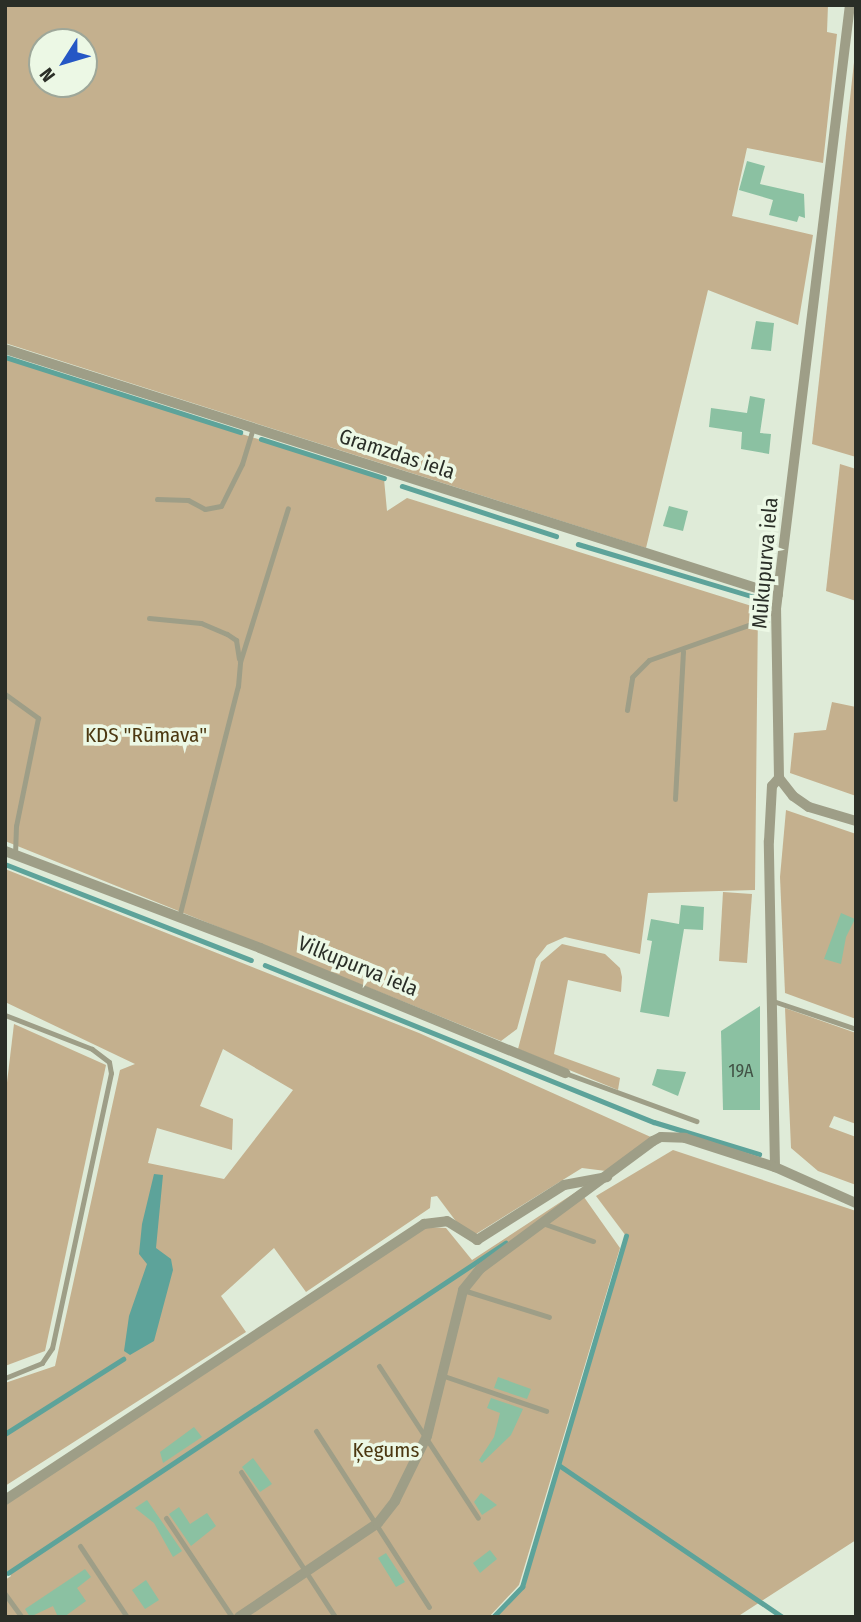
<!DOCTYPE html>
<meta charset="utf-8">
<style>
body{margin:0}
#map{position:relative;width:861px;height:1622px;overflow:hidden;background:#dfebd8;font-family:"Fira Sans Condensed",sans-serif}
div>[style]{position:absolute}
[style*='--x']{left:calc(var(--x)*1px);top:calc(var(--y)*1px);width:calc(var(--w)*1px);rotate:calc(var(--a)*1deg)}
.green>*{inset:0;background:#c4b08e}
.water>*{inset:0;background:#5da39a}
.stream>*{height:4.5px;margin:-2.25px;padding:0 2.25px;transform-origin:2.25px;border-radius:2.25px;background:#5da39a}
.building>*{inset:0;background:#8bc1a2}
.lane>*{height:5px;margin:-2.5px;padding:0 2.5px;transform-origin:2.5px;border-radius:2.5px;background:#9e9e87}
.street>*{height:10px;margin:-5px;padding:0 5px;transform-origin:5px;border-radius:5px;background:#9e9e87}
span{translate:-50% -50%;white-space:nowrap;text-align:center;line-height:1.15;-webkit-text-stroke:7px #ecf8e5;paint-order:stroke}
.number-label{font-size:18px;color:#425346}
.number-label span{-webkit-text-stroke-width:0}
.street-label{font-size:21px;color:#2a2e27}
.park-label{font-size:21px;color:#4c3811}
.frame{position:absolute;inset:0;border:7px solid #2a2e27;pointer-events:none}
.north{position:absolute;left:28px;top:28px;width:70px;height:70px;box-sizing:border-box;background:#ecf8e5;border:2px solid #9ea799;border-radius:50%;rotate:233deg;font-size:19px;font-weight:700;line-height:28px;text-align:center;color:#2a2e27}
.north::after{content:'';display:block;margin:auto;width:24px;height:32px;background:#2557c5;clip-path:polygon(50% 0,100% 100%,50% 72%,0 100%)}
</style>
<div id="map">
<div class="green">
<div style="clip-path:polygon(evenodd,5px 5px,828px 5px,827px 32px,837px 34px,823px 163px,747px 148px,732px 216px,813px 235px,798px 325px,708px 290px,646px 548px,5px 343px,5px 5px,42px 42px,84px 42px,84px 84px,42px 84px,42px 42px)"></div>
<div style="clip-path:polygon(856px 44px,856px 457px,812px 444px)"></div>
<div style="clip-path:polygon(5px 359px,384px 479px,387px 511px,407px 498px,758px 608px,755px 890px,648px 893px,640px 954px,565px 937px,547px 945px,536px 959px,517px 1029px,501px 1041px,5px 841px)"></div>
<div style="clip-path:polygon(840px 464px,856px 469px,856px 601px,826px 591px)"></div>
<div style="clip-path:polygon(832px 702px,856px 707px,856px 796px,790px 773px,794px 733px,826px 730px)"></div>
<div style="clip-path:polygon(786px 810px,856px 834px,856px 1019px,785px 993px,780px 877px)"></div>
<div style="clip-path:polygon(evenodd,5px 869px,419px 1033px,653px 1138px,606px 1171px,582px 1168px,476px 1234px,461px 1228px,437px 1196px,431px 1197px,430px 1208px,306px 1292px,274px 1248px,221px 1296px,246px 1332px,5px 1486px,5px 1383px,55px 1366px,120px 1070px,135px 1064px,5px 1002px,5px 869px,223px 1049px,293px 1090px,224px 1179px,148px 1163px,157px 1128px,232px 1150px,233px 1119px,200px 1106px,223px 1049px)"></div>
<div style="clip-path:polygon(723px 892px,752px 894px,747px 963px,719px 961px)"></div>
<div style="clip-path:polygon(562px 944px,605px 954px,620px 968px,622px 977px,621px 992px,568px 980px,554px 1054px,620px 1078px,618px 1090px,518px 1049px,541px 962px)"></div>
<div style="clip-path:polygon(785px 1008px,856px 1033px,856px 1124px,834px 1116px,829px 1127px,856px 1137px,856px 1185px,818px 1171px,791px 1148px)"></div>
<div style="clip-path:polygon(14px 1024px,106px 1065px,45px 1351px,5px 1366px,5px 1099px)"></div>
<div style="clip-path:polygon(673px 1150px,856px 1211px,856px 1540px,737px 1617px,493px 1617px,522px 1587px,626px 1236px,596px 1196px)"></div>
<div style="clip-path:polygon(579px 1190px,620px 1248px,519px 1585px,489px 1617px,5px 1617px,5px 1580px,11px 1576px,5px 1568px,5px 1505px,426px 1227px,446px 1228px,472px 1260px)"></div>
</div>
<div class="water">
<div style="clip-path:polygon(154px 1174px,163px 1175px,156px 1248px,171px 1259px,173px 1270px,154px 1341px,130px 1355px,124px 1351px,129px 1316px,147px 1264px,139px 1254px,142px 1224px)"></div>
</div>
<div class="stream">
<div style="--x:5;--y:357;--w:247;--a:17.7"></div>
<div style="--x:261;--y:439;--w:129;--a:17.6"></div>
<div style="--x:402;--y:486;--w:162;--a:18"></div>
<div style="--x:578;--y:544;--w:198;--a:16.7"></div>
<div style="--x:5;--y:864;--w:264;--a:21.3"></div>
<div style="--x:265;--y:965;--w:419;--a:22"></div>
<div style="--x:654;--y:1122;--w:110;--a:16.9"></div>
<div style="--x:5;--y:1434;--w:140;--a:-32.4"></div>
<div style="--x:559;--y:1465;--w:271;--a:34.2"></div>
<div style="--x:8;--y:1573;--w:597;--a:-33.58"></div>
<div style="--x:493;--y:1617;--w:42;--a:-46"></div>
<div style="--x:522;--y:1587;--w:366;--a:-73.5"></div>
</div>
<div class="building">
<div style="clip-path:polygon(747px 161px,765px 166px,760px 184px,804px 194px,805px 218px,799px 216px,797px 222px,769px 215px,773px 200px,739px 190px)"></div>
<div style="clip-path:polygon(756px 321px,774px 323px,771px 351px,751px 349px)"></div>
<div style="clip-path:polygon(750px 396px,765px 399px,760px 433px,771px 434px,769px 454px,741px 449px,742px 432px,709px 427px,711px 408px,747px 413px)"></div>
<div style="clip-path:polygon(669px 506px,688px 511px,683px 531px,663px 526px)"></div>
<div style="clip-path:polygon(681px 905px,704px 907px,703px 930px,684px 929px,669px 1017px,640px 1012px,652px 941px,647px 940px,651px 919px,679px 924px)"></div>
<div style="clip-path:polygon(841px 913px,855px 919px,846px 937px,841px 964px,824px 959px)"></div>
<div style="clip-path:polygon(760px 1006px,760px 1110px,723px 1110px,721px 1031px)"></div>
<div style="clip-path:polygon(657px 1069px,686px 1072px,678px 1096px,652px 1085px)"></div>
<div style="clip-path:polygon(498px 1377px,531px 1389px,527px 1399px,494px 1388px)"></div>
<div style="clip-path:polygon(491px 1398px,523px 1409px,511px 1435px,482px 1463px,479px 1460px,494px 1437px,500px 1413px,487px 1408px)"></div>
<div style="clip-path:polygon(194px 1427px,202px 1437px,163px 1463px,160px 1452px)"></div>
<div style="clip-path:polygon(253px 1458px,272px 1484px,260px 1492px,242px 1467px)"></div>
<div style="clip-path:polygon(481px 1493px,497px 1505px,482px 1515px,474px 1502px)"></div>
<div style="clip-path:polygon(147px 1500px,182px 1551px,173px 1557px,154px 1523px,135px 1508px)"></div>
<div style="clip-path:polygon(179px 1507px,190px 1524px,207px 1513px,216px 1526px,191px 1546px,169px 1514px)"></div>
<div style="clip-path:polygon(490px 1550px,497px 1559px,480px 1573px,473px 1563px)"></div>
<div style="clip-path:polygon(386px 1553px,405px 1582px,396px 1587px,378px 1558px)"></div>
<div style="clip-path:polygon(85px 1569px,91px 1577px,77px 1588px,86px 1601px,64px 1617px,58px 1617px,53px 1606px,30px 1617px,25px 1609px)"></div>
<div style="clip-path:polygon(146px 1580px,159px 1600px,145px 1609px,132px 1590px)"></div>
</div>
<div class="lane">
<div style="--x:157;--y:499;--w:31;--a:2"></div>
<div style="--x:188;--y:500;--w:19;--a:28"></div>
<div style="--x:205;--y:509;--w:16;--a:-11"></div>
<div style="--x:221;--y:506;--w:47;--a:-63.4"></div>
<div style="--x:242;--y:464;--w:37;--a:-73"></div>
<div style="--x:149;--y:618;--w:52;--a:5.5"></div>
<div style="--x:201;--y:623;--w:28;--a:23"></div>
<div style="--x:227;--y:634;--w:11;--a:34"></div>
<div style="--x:236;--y:640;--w:19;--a:81"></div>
<div style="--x:5;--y:694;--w:41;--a:36"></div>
<div style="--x:38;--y:718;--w:110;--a:101.5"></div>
<div style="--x:16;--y:826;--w:27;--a:92"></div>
<div style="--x:627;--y:710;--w:33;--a:-81"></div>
<div style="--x:632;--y:677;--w:24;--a:-45"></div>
<div style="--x:649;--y:660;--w:111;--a:-19.4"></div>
<div style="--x:754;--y:623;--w:26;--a:-32"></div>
<div style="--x:675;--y:799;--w:148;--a:-86.9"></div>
<div style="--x:179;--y:917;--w:238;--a:-75.7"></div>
<div style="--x:238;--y:686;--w:24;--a:-85"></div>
<div style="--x:240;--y:662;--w:161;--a:-72.7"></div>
<div style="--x:773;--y:1001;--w:88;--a:18.6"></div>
<div style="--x:5;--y:1015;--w:93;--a:21.3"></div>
<div style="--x:92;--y:1049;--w:21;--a:37"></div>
<div style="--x:109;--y:1062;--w:11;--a:80"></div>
<div style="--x:111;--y:1073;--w:281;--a:102.1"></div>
<div style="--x:52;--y:1348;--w:18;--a:124"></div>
<div style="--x:42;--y:1363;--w:40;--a:158"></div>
<div style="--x:565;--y:1073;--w:140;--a:20.1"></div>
<div style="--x:545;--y:1224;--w:51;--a:19.5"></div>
<div style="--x:463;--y:1290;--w:90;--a:17.4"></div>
<div style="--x:379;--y:1366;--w:181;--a:56.9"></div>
<div style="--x:444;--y:1376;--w:108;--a:18.9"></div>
<div style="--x:316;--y:1431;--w:209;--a:57.3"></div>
<div style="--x:241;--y:1472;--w:173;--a:57"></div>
<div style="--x:166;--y:1518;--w:119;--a:56.3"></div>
<div style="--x:80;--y:1546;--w:85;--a:56.5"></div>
<div style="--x:5;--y:1594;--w:29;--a:54"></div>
</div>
<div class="street">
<div style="--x:5;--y:349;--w:811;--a:17.65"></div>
<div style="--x:779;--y:778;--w:23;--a:52"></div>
<div style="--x:793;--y:796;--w:19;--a:35"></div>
<div style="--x:809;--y:807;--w:49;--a:16.6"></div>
<div style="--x:5;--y:851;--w:273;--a:20.8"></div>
<div style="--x:260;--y:948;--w:330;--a:22.3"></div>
<div style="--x:775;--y:1167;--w:326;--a:-91.1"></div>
<div style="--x:769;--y:841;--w:55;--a:-86.9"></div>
<div style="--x:772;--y:786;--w:11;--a:-49"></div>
<div style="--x:779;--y:778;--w:169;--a:-91"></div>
<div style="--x:776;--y:609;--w:609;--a:-83.02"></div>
<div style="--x:5;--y:1500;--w:502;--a:-33.37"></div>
<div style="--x:424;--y:1224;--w:23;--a:-7"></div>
<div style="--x:447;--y:1221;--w:36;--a:32"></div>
<div style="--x:477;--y:1240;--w:103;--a:-32.3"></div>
<div style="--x:564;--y:1185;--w:44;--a:-10.5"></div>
<div style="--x:239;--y:1617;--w:168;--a:-34.1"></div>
<div style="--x:378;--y:1523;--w:28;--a:-52"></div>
<div style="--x:395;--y:1501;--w:72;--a:-63.8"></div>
<div style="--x:427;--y:1436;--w:150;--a:-76.1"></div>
<div style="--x:463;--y:1290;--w:27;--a:-51"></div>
<div style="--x:480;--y:1269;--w:215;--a:-36.5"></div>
<div style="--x:653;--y:1141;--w:9;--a:-27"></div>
<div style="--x:661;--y:1137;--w:24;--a:2"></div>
<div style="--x:685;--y:1138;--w:95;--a:17.9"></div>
<div style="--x:775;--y:1167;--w:89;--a:24"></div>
</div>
<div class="number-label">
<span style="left:741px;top:1071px">19A</span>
</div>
<div class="street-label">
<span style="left:397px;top:454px;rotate:18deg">Gramzdas iela</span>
<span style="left:765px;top:563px;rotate:-85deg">Mūkupurva iela</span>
<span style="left:358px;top:966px;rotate:22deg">Vilkupurva iela</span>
</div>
<div class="park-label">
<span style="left:146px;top:735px">KDS "Rūmava"</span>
<span style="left:386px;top:1450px">Ķegums</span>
</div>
<div class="frame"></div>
<div class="north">N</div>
</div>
